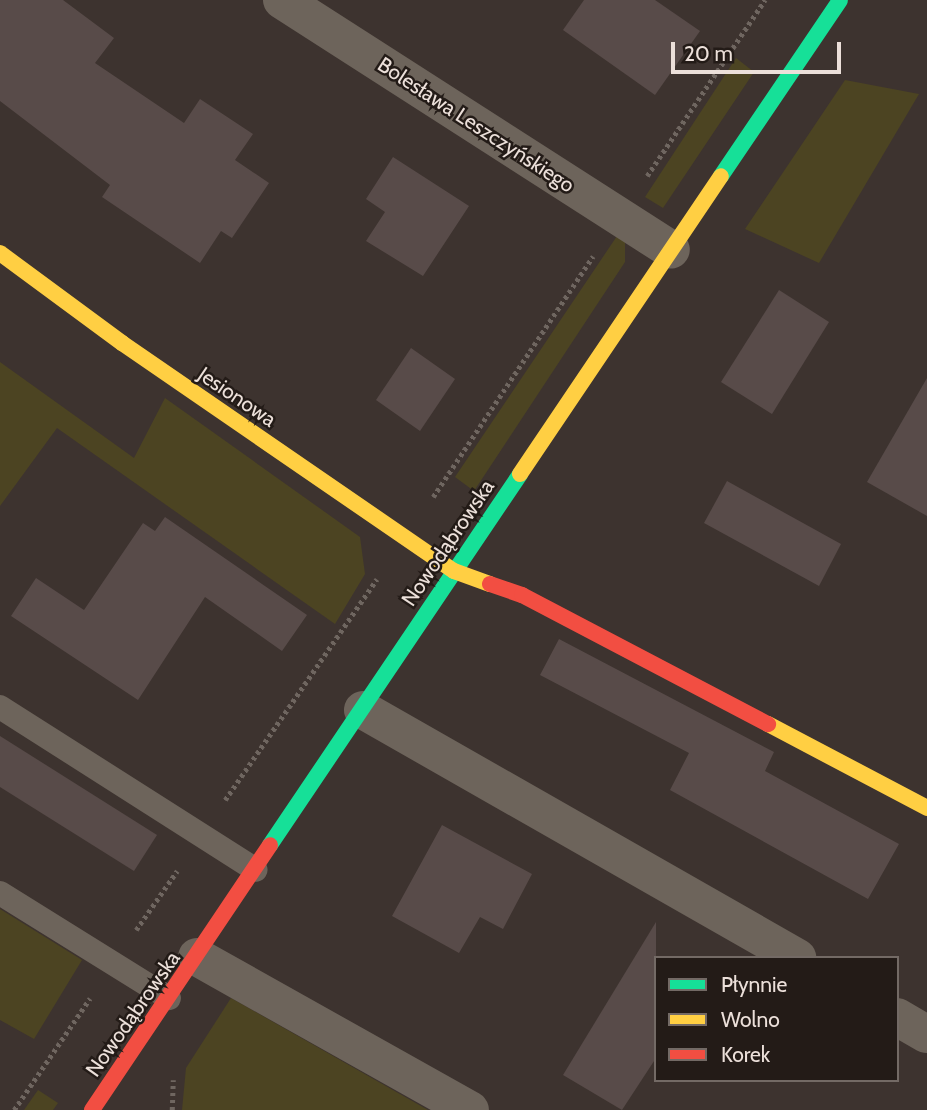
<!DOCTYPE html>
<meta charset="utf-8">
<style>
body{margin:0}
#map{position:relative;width:927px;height:1110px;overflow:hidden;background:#3d332f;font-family:Cabin,sans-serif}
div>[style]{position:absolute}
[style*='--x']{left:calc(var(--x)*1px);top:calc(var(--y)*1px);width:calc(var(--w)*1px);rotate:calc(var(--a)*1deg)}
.green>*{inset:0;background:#4c4422}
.building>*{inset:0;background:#584b49}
.path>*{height:4.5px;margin-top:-2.25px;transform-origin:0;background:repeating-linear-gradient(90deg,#6f6660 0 3.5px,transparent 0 7px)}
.lane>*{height:24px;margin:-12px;padding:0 12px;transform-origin:12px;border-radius:12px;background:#6d645b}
.street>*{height:38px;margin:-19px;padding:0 19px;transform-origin:19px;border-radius:19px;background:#6d645b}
.fast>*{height:16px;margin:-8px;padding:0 8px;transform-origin:8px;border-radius:8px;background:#16e098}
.slow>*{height:16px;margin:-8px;padding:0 8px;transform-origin:8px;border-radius:8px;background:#ffcf43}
.jam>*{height:16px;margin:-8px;padding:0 8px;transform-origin:8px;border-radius:8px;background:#f24e42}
span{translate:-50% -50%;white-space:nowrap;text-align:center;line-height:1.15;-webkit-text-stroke:5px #231b17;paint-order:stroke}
.street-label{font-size:21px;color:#ece0da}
.legend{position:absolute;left:654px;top:956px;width:245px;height:126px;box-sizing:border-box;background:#231b17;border:2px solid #736a65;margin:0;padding:9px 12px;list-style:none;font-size:21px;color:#ece0da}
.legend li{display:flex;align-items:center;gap:14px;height:35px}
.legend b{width:35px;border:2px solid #736a65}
.scale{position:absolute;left:671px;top:42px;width:170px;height:32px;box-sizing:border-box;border:4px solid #ece0da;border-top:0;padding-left:9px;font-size:21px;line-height:24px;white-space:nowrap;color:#ece0da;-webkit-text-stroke:5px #231b17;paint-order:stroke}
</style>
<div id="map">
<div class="green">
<div style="clip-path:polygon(736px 58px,754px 72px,663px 208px,645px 197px)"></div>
<div style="clip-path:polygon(845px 80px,919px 94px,819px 263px,745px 229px)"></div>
<div style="clip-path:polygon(617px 236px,625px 242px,625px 262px,474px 491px,455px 477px)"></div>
<div style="clip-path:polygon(0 362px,134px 458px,165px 398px,360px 537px,365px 574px,335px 624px,57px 428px,0 506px)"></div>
<div style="clip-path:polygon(0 909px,82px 960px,34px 1039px,0 1020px)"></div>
<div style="clip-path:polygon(231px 998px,428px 1110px,182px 1110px,186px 1068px)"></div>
<div style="clip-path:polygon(38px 1090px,58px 1103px,53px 1110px,24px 1110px)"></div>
</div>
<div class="building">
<div style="clip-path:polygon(0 0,63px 0,114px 38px,95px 63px,184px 123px,200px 99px,253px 134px,235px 160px,269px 183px,232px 238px,221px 231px,200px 263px,102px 197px,110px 185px,0 101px)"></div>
<div style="clip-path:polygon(584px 0,655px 0,700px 31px,655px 95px,563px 30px)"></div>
<div style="clip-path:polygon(393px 157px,469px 206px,423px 276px,366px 241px,385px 212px,366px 199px)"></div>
<div style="clip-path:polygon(779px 290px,829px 322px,772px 414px,721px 382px)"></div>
<div style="clip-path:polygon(411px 348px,455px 379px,420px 431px,376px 400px)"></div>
<div style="clip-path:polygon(927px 378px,927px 516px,867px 482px)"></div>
<div style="clip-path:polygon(727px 481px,841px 544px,819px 586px,704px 523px)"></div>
<div style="clip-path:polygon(165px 517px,307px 615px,282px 651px,205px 597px,138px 700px,11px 616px,36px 578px,84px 610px,143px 523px,155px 531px)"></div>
<div style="clip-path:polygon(559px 639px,774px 752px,765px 771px,899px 844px,868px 899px,670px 790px,689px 753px,540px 675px)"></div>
<div style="clip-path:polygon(0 736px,157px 835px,134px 871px,0 787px)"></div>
<div style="clip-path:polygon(442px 825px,532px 874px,503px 929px,480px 917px,459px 953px,392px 916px)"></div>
<div style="clip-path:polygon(656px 922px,656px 1058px,622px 1110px,563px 1075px)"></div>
</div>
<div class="path">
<div style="--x:647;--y:176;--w:212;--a:-56.2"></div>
<div style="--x:433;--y:497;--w:289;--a:-56.4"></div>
<div style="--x:225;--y:800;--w:268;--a:-55.5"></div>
<div style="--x:136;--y:930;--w:72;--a:-55.2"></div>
<div style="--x:14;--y:1110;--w:135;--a:-55.8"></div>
<div style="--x:172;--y:1110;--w:30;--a:-88"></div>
</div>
<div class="lane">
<div style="--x:0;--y:707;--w:303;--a:32.5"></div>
<div style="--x:0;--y:893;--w:199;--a:31.9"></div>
</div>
<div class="street">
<div style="--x:282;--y:0;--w:462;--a:32.7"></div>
<div style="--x:363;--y:710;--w:500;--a:29.7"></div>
<div style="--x:197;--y:957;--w:313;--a:29.3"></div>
<div style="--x:897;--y:1017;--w:34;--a:30"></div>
</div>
<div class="fast">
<div style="--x:721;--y:176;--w:212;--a:-55.9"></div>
<div style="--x:270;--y:845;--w:447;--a:-56"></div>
</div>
<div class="slow">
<div style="--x:0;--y:253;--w:152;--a:36.4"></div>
<div style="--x:122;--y:343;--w:403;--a:34.5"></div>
<div style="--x:454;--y:571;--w:38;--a:20"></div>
<div style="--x:520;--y:474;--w:359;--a:-56"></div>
<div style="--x:768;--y:724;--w:180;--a:27.8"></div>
</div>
<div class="jam">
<div style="--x:490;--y:584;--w:34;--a:19"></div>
<div style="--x:522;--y:595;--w:278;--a:27.7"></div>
<div style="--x:92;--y:1110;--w:319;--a:-56.1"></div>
</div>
<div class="street-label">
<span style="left:476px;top:125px;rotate:33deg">Bolesława Leszczyńskiego</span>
<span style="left:237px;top:397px;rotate:34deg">Jesionowa</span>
<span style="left:448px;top:543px;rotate:-56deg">Nowodąbrowska</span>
<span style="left:133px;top:1014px;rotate:-55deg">Nowodąbrowska</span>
</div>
<ul class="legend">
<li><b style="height:9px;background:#16e098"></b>Płynnie</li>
<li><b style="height:9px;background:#ffcf43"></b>Wolno</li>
<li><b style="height:9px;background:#f24e42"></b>Korek</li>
</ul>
<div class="scale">20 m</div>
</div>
